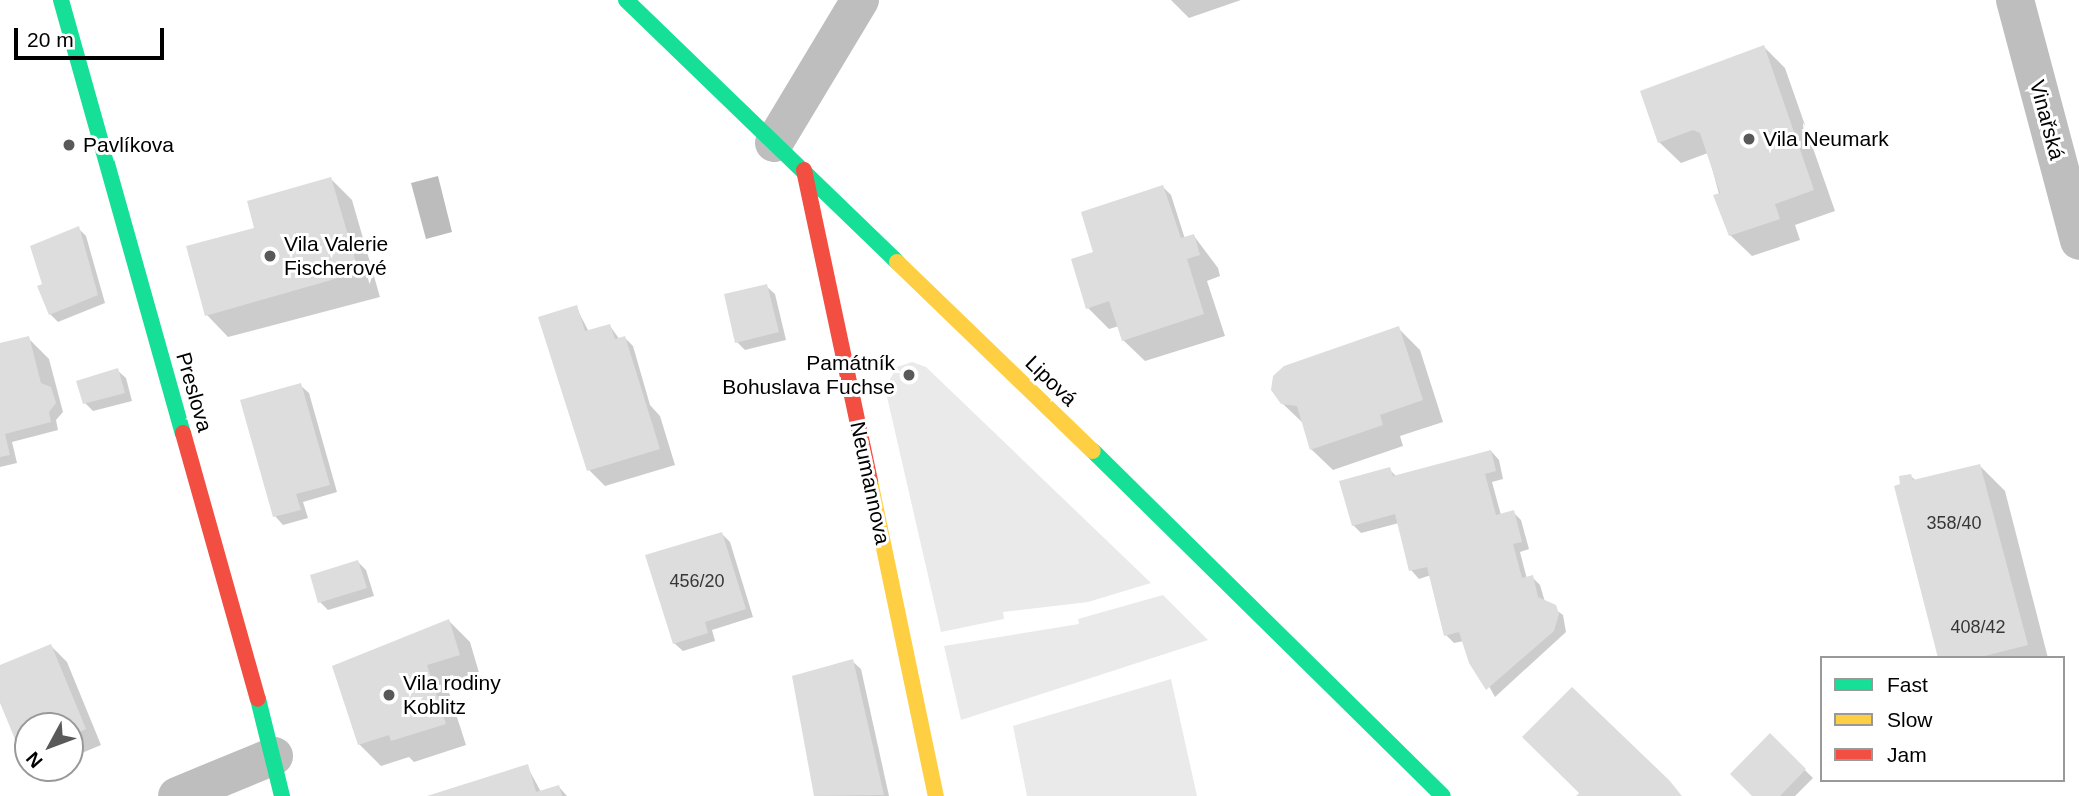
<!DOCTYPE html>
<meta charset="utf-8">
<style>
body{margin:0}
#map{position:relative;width:2079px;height:796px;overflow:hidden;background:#fff;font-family:Helvetica,sans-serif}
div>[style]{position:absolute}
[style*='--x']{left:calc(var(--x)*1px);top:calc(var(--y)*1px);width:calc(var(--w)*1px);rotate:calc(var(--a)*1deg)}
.green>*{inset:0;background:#eaeaea}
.water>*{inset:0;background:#bcbcbc}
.shadow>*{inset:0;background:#0003}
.building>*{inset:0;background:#ddd}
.street>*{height:38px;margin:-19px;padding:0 19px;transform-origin:19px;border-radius:19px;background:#bebebe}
.fast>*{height:16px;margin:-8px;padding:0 8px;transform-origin:8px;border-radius:8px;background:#16e098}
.slow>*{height:16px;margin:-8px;padding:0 8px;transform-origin:8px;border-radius:8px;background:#ffcf43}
.jam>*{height:16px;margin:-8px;padding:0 8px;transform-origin:8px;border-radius:8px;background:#f24e42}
.dots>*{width:19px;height:19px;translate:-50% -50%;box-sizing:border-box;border:4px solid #fff;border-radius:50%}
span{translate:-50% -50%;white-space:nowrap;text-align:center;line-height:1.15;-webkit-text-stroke:6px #fff;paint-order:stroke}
.number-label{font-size:18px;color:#373737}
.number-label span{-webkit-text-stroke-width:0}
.street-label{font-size:21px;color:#000}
.poi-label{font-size:21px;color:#000}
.left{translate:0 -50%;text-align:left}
.right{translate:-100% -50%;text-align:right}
.legend{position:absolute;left:1820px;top:656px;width:245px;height:126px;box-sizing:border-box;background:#fff;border:2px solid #999;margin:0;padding:9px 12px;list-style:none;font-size:21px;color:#000}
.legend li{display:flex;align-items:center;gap:14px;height:35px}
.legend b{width:35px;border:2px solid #999}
.north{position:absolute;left:14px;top:712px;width:70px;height:70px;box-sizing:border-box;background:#fff;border:2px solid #999;border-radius:50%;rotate:229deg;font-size:19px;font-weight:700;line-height:28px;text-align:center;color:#000}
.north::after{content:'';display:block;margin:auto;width:24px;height:32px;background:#595959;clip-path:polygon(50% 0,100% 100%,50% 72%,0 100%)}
.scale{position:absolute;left:14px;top:28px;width:150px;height:32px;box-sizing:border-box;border:4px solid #000;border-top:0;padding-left:9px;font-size:21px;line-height:24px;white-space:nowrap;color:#000;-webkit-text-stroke:5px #fff;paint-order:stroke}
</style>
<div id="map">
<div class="green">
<div style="clip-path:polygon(912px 362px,926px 367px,1151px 583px,1088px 602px,1003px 612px,1004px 619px,941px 632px,885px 388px,897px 367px)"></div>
<div style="clip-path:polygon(1163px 595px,1208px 640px,961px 720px,944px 646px,1079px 624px,1078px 619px)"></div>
<div style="clip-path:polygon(1171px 679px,1197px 796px,1027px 796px,1013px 726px)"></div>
</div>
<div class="water">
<div style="clip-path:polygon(438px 176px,452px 232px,426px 239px,411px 183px)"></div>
</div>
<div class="shadow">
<div style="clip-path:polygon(1171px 0,1241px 0,1189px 18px)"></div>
<div style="clip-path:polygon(1764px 47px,1785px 68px,1835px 211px,1795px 225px,1800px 240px,1752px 256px,1730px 235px,1708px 153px,1681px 163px,1659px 142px)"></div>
<div style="clip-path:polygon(331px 179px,352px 200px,380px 297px,228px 337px,207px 315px,256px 229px)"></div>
<div style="clip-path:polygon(1163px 187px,1171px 195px,1185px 239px,1194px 236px,1218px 268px,1220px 276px,1207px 281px,1225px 336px,1145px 361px,1123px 340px,1119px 326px,1109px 329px,1088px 308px,1095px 253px)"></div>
<div style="clip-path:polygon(78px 228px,86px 236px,105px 303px,58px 322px,50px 314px,44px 285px)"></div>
<div style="clip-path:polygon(766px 286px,775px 294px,786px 340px,745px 350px,737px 342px)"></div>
<div style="clip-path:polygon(576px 307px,589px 332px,610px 326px,620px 340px,625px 338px,633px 346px,650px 405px,660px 416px,675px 465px,605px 486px,589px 470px)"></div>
<div style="clip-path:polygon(1398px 328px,1420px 350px,1443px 422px,1400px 436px,1403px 446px,1333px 470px,1311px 449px,1304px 424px,1282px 403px)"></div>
<div style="clip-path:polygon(28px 338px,49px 359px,63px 412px,56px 420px,58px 430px,12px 442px,17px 463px,0 467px,0 345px)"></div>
<div style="clip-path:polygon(117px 370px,126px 378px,132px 401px,93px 411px,85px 403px)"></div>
<div style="clip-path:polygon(300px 385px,309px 393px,337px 492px,303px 502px,308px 518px,283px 525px,275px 516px)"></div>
<div style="clip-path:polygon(1491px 451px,1499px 460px,1503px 479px,1492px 482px,1501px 515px,1513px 512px,1521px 520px,1529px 549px,1520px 552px,1527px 579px,1532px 577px,1540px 585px,1545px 602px,1563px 615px,1566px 632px,1495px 697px,1464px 641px,1454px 643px,1446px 635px,1431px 575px,1419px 579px,1411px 570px,1399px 523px,1361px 533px,1353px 525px,1389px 469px,1396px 476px)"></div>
<div style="clip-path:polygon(1980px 466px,2005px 491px,2048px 658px,1940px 658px,1911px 476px,1916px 481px)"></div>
<div style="clip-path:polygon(722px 534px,730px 542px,753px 617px,712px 630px,715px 641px,683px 651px,674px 643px)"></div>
<div style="clip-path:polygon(358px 562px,366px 570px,374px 596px,328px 610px,320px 602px)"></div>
<div style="clip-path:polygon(449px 621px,470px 642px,480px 676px,447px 686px,466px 745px,414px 762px,409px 757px,381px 766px,359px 744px)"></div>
<div style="clip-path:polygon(51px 646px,67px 662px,101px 745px,70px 758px,70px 726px,28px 726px,28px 760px,0 699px,0 667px)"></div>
<div style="clip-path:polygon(852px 661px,861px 669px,889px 796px,816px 796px,794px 678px)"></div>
<div style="clip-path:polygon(1770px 736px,1813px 778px,1795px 796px,1755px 796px)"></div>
<div style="clip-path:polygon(527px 766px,541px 792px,559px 787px,567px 796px,431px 796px)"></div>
</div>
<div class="building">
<div style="clip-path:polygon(1764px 45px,1814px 190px,1775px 204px,1780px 219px,1729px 236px,1713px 195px,1720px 193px,1700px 133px,1693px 130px,1658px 143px,1640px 91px)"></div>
<div style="clip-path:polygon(331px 177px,360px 276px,349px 275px,205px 316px,186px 246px,254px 228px,247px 201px)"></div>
<div style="clip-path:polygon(1163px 185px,1181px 238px,1194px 234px,1200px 255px,1187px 259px,1204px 314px,1122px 341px,1109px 301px,1086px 309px,1071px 259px,1093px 252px,1081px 212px)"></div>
<div style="clip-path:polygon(79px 226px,98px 295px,49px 315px,37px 286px,42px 284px,30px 246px)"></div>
<div style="clip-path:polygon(767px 284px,779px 332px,735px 343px,724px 294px)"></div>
<div style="clip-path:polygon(577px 305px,585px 331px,610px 324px,615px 339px,625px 336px,660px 449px,587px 471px,538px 317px)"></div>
<div style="clip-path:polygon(1399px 326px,1423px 400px,1380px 415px,1383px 425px,1310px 450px,1297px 406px,1281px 404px,1271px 390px,1273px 376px,1284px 366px)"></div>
<div style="clip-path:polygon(29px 336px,41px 383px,51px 387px,56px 403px,49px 412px,51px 422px,5px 434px,10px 455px,0 457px,0 343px)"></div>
<div style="clip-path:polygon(118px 368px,125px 393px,83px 404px,76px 381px)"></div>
<div style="clip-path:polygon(301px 383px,330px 485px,296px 494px,301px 510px,273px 517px,240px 400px)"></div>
<div style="clip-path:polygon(1491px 450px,1496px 471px,1485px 474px,1496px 515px,1514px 510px,1522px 542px,1513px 544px,1522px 578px,1533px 575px,1538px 597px,1556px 605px,1559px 614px,1554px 631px,1486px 690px,1469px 663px,1459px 632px,1444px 636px,1427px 567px,1409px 571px,1395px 514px,1352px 526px,1339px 481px,1390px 467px,1393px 476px)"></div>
<div style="clip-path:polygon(1980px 464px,2028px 645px,1977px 658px,1938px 658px,1894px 486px,1900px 484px,1899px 476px,1911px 474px,1913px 480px)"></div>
<div style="clip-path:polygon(722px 532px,746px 609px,705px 622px,708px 633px,673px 644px,645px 555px)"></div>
<div style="clip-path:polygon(358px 560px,367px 588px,318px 603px,310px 575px)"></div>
<div style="clip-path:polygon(449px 619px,460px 655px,427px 665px,446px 724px,391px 741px,389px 735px,358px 745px,332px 666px)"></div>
<div style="clip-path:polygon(51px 644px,86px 729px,70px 736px,70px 726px,28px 726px,28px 753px,22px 756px,0 703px,0 665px)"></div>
<div style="clip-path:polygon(853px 659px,884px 795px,814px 796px,792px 676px)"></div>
<div style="clip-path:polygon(1572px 687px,1669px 780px,1682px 796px,1576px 796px,1579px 793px,1522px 737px)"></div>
<div style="clip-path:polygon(1770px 733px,1806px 769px,1780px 796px,1752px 796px,1730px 774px)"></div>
<div style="clip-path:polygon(528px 764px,536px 792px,559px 785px,562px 796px,427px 796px)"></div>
</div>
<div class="street">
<div style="--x:2015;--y:0;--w:249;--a:75.1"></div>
<div style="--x:774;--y:143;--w:167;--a:-59"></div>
<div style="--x:177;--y:796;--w:105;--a:-22.4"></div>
</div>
<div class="fast">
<div style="--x:61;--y:0;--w:450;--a:74.3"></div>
<div style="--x:626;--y:0;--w:377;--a:44"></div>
<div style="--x:1093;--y:451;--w:491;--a:44.6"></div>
<div style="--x:258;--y:699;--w:100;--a:76.1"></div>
</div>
<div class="slow">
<div style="--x:897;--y:262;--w:272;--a:44"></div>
<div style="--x:870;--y:481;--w:322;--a:78.2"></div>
</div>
<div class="jam">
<div style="--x:804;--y:170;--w:318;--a:78"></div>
<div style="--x:183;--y:433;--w:276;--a:74.3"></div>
</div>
<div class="dots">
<div style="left:1749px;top:139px;background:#595959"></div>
<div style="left:69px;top:145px;background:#595959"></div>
<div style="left:270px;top:256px;background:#595959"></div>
<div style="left:909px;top:375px;background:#595959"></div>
<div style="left:389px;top:695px;background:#595959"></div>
</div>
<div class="number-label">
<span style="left:1954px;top:523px">358/40</span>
<span style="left:697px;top:581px">456/20</span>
<span style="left:1978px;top:627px">408/42</span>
</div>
<div class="street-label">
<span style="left:2047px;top:120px;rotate:75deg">Vinařská</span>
<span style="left:1051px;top:381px;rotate:44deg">Lipová</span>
<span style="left:194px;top:392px;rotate:74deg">Preslova</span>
<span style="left:870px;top:483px;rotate:78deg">Neumannova</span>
</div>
<div class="poi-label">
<span class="left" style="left:1763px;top:139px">Vila Neumark</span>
<span class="left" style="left:83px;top:145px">Pavlíkova</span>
<span class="left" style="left:284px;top:256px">Vila Valerie<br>Fischerové</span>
<span class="right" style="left:895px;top:375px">Památník<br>Bohuslava Fuchse</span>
<span class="left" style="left:403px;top:695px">Vila rodiny<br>Koblitz</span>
</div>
<ul class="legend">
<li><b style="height:9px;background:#16e098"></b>Fast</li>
<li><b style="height:9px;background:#ffcf43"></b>Slow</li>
<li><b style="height:9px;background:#f24e42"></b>Jam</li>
</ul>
<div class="north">N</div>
<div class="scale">20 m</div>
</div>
